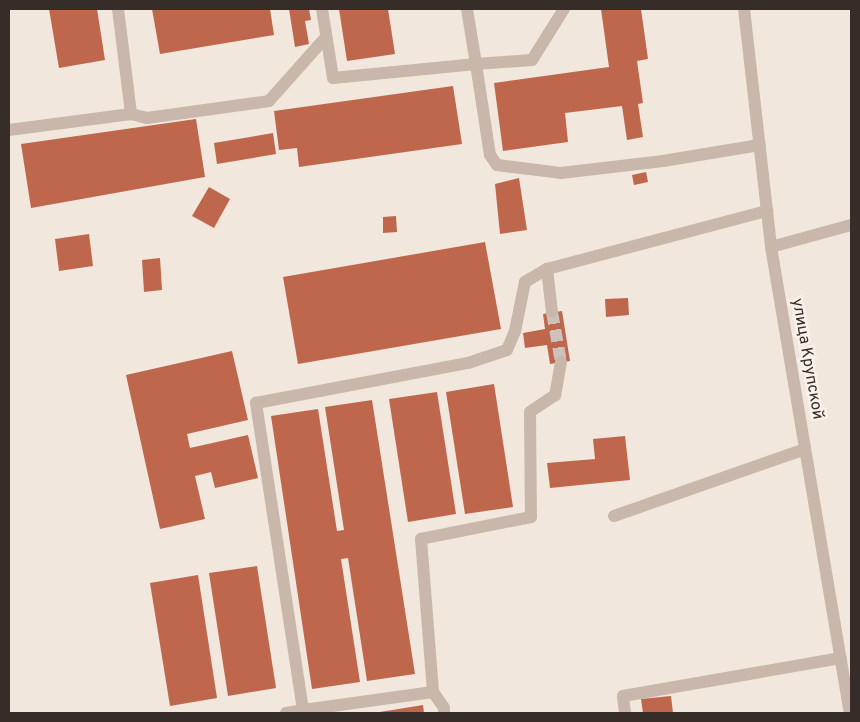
<!DOCTYPE html>
<meta charset="utf-8">
<style>
body{margin:0}
#map{position:relative;width:860px;height:722px;overflow:hidden;background:#f1e7dd;font-family:Overpass,sans-serif}
div>[style]{position:absolute}
[style*='--x']{left:calc(var(--x)*1px);top:calc(var(--y)*1px);width:calc(var(--w)*1px);rotate:calc(var(--a)*1deg)}
.building>*{inset:0;background:#be674d}
.minor-tunnel>*{height:12px;margin-top:-6px;transform-origin:0;background:repeating-linear-gradient(90deg,#ccc2b9 0 12px,transparent 0 18px)}
.minor>*{height:12px;margin:-6px;padding:0 6px;transform-origin:6px;border-radius:6px;background:#c8b7aa}
span{translate:-50% -50%;white-space:nowrap;text-align:center;line-height:1.15;-webkit-text-stroke:5px #f9f1e9;paint-order:stroke}
.street-label{font-size:16px;color:#362d29}
.frame{position:absolute;inset:0;border:10px solid #362d29;pointer-events:none}
</style>
<div id="map">
<div class="building">
<div style="clip-path:polygon(49px 9px,97px 9px,105px 60px,59px 68px)"></div>
<div style="clip-path:polygon(152px 9px,270px 9px,274px 35px,160px 54px)"></div>
<div style="clip-path:polygon(289px 9px,309px 9px,311px 20px,305px 21px,309px 44px,295px 47px)"></div>
<div style="clip-path:polygon(339px 9px,388px 9px,395px 54px,347px 61px)"></div>
<div style="clip-path:polygon(601px 9px,641px 9px,648px 59px,637px 61px,643px 103px,638px 104px,643px 137px,627px 140px,622px 106px,565px 113px,568px 142px,503px 151px,494px 83px,609px 67px)"></div>
<div style="clip-path:polygon(453px 86px,462px 144px,299px 167px,297px 148px,279px 150px,274px 111px)"></div>
<div style="clip-path:polygon(196px 119px,205px 177px,31px 208px,21px 144px)"></div>
<div style="clip-path:polygon(273px 133px,276px 154px,217px 164px,214px 143px)"></div>
<div style="clip-path:polygon(646px 172px,648px 182px,634px 185px,632px 175px)"></div>
<div style="clip-path:polygon(519px 178px,527px 230px,500px 234px,495px 184px)"></div>
<div style="clip-path:polygon(209px 187px,230px 199px,214px 228px,192px 216px)"></div>
<div style="clip-path:polygon(396px 216px,397px 232px,383px 233px,383px 217px)"></div>
<div style="clip-path:polygon(89px 234px,93px 266px,59px 271px,55px 239px)"></div>
<div style="clip-path:polygon(485px 242px,501px 329px,298px 364px,283px 277px)"></div>
<div style="clip-path:polygon(160px 258px,162px 290px,144px 292px,142px 260px)"></div>
<div style="clip-path:polygon(628px 298px,629px 315px,606px 317px,605px 299px)"></div>
<div style="clip-path:polygon(562px 311px,570px 361px,550px 364px,547px 345px,525px 348px,523px 333px,545px 329px,543px 314px)"></div>
<div style="clip-path:polygon(232px 351px,248px 420px,187px 434px,190px 448px,248px 435px,258px 478px,215px 488px,211px 472px,195px 476px,205px 519px,160px 529px,126px 375px)"></div>
<div style="clip-path:polygon(494px 384px,513px 507px,465px 514px,446px 392px)"></div>
<div style="clip-path:polygon(437px 392px,456px 514px,408px 522px,389px 399px)"></div>
<div style="clip-path:polygon(372px 400px,415px 674px,367px 681px,348px 558px,341px 559px,360px 682px,312px 689px,271px 416px,318px 409px,337px 531px,344px 530px,325px 407px)"></div>
<div style="clip-path:polygon(625px 436px,630px 480px,550px 488px,547px 463px,595px 459px,593px 439px)"></div>
<div style="clip-path:polygon(257px 566px,276px 688px,228px 696px,209px 573px)"></div>
<div style="clip-path:polygon(198px 575px,217px 698px,170px 706px,150px 583px)"></div>
<div style="clip-path:polygon(671px 696px,673px 713px,643px 713px,641px 699px)"></div>
<div style="clip-path:polygon(423px 705px,424px 713px,380px 713px,380px 712px)"></div>
</div>
<div class="minor-tunnel">
<div style="--x:552;--y:312;--w:51;--a:79.8"></div>
</div>
<div class="minor">
<div style="--x:118;--y:9;--w:106;--a:82.9"></div>
<div style="--x:131;--y:114;--w:16;--a:14"></div>
<div style="--x:147;--y:118;--w:123;--a:-7.9"></div>
<div style="--x:269;--y:101;--w:86;--a:-48.3"></div>
<div style="--x:322;--y:9;--w:70;--a:80.9"></div>
<div style="--x:333;--y:78;--w:144;--a:-5.6"></div>
<div style="--x:476;--y:64;--w:92;--a:81.3"></div>
<div style="--x:490;--y:155;--w:12;--a:55"></div>
<div style="--x:497;--y:165;--w:64;--a:7.1"></div>
<div style="--x:561;--y:173;--w:103;--a:-6.7"></div>
<div style="--x:663;--y:161;--w:98;--a:-9.4"></div>
<div style="--x:467;--y:9;--w:56;--a:80.7"></div>
<div style="--x:476;--y:64;--w:56;--a:-4.1"></div>
<div style="--x:532;--y:60;--w:60;--a:-57.9"></div>
<div style="--x:744;--y:9;--w:240;--a:83.5"></div>
<div style="--x:771;--y:247;--w:473;--a:80.4"></div>
<div style="--x:9;--y:130;--w:123;--a:-7.5"></div>
<div style="--x:771;--y:247;--w:83;--a:-15.4"></div>
<div style="--x:547;--y:269;--w:43;--a:83.4"></div>
<div style="--x:561;--y:362;--w:34;--a:100"></div>
<div style="--x:555;--y:395;--w:30;--a:146"></div>
<div style="--x:530;--y:412;--w:105;--a:89.5"></div>
<div style="--x:531;--y:517;--w:112;--a:168.7"></div>
<div style="--x:421;--y:539;--w:153;--a:85.5"></div>
<div style="--x:433;--y:692;--w:131;--a:172.1"></div>
<div style="--x:303;--y:710;--w:311;--a:-98.7"></div>
<div style="--x:256;--y:403;--w:216;--a:-10.7"></div>
<div style="--x:468;--y:363;--w:41;--a:-18.4"></div>
<div style="--x:507;--y:350;--w:21;--a:-67"></div>
<div style="--x:515;--y:331;--w:50;--a:-78.5"></div>
<div style="--x:525;--y:282;--w:26;--a:-31"></div>
<div style="--x:547;--y:269;--w:228;--a:-14.8"></div>
<div style="--x:614;--y:516;--w:202;--a:-19.3"></div>
<div style="--x:433;--y:692;--w:19;--a:55"></div>
<div style="--x:444;--y:708;--w:5;--a:90"></div>
<div style="--x:286;--y:713;--w:17;--a:-10"></div>
<div style="--x:625;--y:713;--w:17;--a:-97"></div>
<div style="--x:623;--y:696;--w:221;--a:-9.9"></div>
</div>
<div class="street-label">
<span style="left:807px;top:359px;rotate:80deg">улица Крупской</span>
</div>
<div class="frame"></div>
</div>
